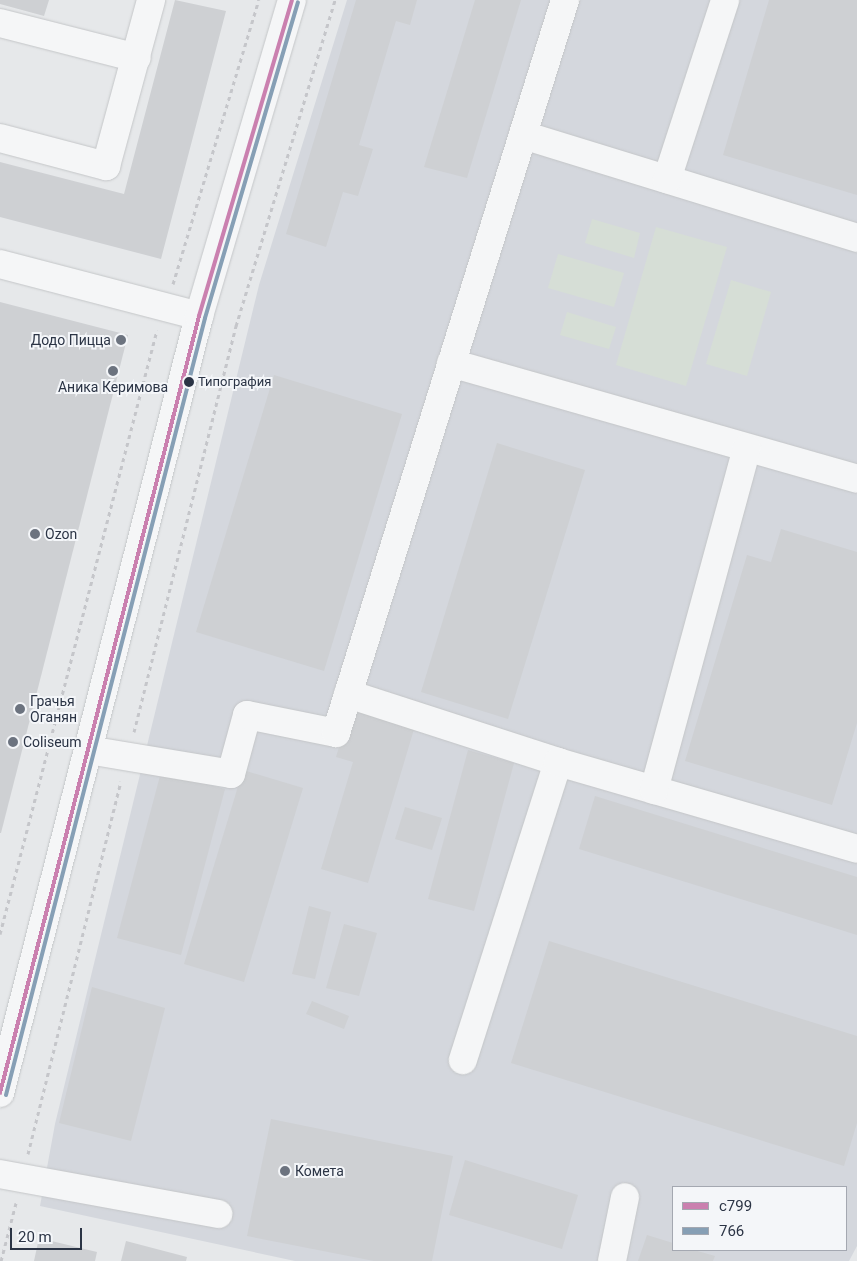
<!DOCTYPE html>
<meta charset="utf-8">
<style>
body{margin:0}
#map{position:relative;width:857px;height:1261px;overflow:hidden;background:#e6e8ea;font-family:Roboto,sans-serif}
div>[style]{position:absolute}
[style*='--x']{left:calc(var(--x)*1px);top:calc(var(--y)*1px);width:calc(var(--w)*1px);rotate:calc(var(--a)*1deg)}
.built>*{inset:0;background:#d4d7dd}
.green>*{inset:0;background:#d6ded6}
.building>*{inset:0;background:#ced0d3}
.path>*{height:3px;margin-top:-1.5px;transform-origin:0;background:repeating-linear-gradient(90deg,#c5c6ca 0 4px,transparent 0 8px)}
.roads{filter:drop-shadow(0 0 1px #c4c6c8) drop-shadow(0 0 1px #c4c6c8)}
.minor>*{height:28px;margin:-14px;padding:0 14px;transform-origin:14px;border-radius:14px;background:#f5f6f7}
.bus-1>*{height:4px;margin:-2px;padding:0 2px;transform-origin:2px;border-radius:2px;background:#ca80af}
.bus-2>*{height:4px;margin:-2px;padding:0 2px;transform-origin:2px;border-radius:2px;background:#869fb5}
.dots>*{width:14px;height:14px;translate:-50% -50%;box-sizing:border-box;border:2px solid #f4f6f9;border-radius:50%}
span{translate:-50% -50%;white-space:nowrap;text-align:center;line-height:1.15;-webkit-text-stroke:4px #f4f6f9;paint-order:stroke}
.bus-label{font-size:13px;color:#2b3445}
.left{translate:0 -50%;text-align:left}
.poi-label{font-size:14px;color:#2b3445}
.right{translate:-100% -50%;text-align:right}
.legend{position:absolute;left:672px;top:1186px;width:175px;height:65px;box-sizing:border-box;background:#f4f6f9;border:1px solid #a4a8b1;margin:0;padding:6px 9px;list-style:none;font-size:15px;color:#2b3445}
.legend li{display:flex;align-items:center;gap:10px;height:25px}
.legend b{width:25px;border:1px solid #a4a8b1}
.scale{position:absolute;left:10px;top:1228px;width:72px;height:22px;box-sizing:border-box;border:2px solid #2b3445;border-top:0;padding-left:6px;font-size:15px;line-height:18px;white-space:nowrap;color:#2b3445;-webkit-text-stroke:4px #f4f6f9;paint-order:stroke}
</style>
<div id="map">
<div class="built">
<div style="clip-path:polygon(evenodd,347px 0,857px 0,857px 1246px,849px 1261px,295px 1261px,40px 1206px,55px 1124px,259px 285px,347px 0,673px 1187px,846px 1187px,846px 1250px,673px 1250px,673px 1187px)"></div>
</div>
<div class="green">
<div style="clip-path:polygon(592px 219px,640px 233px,634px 258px,585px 243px)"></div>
<div style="clip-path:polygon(656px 227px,727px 247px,686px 386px,616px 365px)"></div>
<div style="clip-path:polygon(558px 254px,624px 273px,614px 307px,548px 288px)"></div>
<div style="clip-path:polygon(731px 280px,771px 292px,747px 376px,706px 364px)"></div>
<div style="clip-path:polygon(567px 312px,616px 327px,609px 349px,560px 335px)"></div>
</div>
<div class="building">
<div style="clip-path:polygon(0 0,49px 0,44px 16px,0 4px)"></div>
<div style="clip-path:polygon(175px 0,226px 11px,161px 259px,0 217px,0 162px,124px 194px)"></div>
<div style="clip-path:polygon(356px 0,417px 0,410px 25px,396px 21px,359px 145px,373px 149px,358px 196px,343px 192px,326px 247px,286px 234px)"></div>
<div style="clip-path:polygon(475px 0,521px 0,467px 178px,424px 167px)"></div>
<div style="clip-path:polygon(769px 0,857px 0,857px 195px,723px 155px)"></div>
<div style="clip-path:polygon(0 302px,128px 335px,1px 833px,0 833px)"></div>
<div style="clip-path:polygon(274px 375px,402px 414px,324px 671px,196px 632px)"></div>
<div style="clip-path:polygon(497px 443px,585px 470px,508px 719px,421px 692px)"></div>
<div style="clip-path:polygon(781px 529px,857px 552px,857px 723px,832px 805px,685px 761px,747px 555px,771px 562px)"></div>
<div style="clip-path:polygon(351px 707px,415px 726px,368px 883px,321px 869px,353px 762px,336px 757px)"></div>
<div style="clip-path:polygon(468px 750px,514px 763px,474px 911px,428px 899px)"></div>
<div style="clip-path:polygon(243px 770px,303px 788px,244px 982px,184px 964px)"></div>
<div style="clip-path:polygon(161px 772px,225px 789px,181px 955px,117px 938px)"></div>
<div style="clip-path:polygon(595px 796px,857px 877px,857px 935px,579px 849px)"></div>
<div style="clip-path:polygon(405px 807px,442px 818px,432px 850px,395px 839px)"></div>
<div style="clip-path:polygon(309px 906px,331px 912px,315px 979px,292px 974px)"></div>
<div style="clip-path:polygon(344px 924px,377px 933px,359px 996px,326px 988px)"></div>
<div style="clip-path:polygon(549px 941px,857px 1036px,857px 1123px,844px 1166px,511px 1063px)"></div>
<div style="clip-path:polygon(92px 987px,165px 1008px,131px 1141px,59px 1123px)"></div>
<div style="clip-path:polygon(312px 1001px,349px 1016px,344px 1029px,306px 1014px)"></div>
<div style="clip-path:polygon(271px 1119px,453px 1156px,432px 1261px,374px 1261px,247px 1236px)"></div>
<div style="clip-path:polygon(465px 1160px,578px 1195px,562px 1249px,449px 1215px)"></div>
<div style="clip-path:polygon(647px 1235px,673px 1243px,673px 1250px,694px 1250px,715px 1256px,713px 1261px,638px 1261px)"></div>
<div style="clip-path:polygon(39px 1238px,97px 1252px,95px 1261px,34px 1261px)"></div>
<div style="clip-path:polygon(126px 1241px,187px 1257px,186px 1261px,121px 1261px)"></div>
</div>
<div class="path">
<div style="--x:173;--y:284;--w:297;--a:-73.2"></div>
<div style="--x:134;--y:732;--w:419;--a:-75.9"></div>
<div style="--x:236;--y:326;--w:341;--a:-73.1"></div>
<div style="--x:0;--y:934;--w:624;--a:-75.43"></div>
<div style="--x:28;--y:1154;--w:384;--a:-76"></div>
<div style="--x:1;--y:1261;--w:60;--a:-75.5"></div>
</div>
<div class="roads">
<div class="minor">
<div style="--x:0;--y:23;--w:141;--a:14.3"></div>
<div style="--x:523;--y:135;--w:350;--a:17.1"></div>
<div style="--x:0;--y:138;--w:110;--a:14.8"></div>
<div style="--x:106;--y:166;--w:172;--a:-74.8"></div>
<div style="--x:667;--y:179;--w:188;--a:-72"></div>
<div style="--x:0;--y:264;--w:206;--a:14.6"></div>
<div style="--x:451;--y:363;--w:422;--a:15.9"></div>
<div style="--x:348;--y:694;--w:221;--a:17.9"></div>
<div style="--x:558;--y:762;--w:313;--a:107.7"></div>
<div style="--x:88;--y:750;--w:145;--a:9.5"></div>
<div style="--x:231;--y:774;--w:61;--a:-74.8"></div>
<div style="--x:247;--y:715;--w:91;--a:11.4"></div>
<div style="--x:336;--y:733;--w:768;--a:-72.65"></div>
<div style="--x:558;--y:762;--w:311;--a:16.2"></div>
<div style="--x:654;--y:790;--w:354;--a:-74.8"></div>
<div style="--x:0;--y:1093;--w:802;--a:-75.63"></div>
<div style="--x:199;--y:316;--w:329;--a:-73.6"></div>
<div style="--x:0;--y:1174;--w:222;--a:10.4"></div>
<div style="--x:612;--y:1261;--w:65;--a:-78.5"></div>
</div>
</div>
<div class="bus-1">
<div style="--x:0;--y:1093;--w:802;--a:-75.63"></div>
<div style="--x:199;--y:316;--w:329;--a:-73.6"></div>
</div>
<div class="bus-2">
<div style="--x:6;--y:1095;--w:802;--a:-75.63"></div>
<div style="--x:205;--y:318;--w:329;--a:-73.6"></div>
</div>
<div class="dots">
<div style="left:121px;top:340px;background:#6c737f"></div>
<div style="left:113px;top:371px;background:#6c737f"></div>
<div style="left:189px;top:382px;background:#2b3445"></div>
<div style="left:35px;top:534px;background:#6c737f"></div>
<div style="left:20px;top:709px;background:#6c737f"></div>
<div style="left:13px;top:742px;background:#6c737f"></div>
<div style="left:285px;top:1171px;background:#6c737f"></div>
</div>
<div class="bus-label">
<span class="left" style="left:198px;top:382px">Типография</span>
</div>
<div class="poi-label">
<span class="right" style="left:111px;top:340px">Додо Пицца</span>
<span style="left:113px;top:387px">Аника Керимова</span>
<span class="left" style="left:45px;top:534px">Ozon</span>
<span class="left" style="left:30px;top:709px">Грачья<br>Оганян</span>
<span class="left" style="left:23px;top:742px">Coliseum</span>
<span class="left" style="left:295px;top:1171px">Комета</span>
</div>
<ul class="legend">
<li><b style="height:6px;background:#ca80af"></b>с799</li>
<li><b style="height:6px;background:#869fb5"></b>766</li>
</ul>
<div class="scale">20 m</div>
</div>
